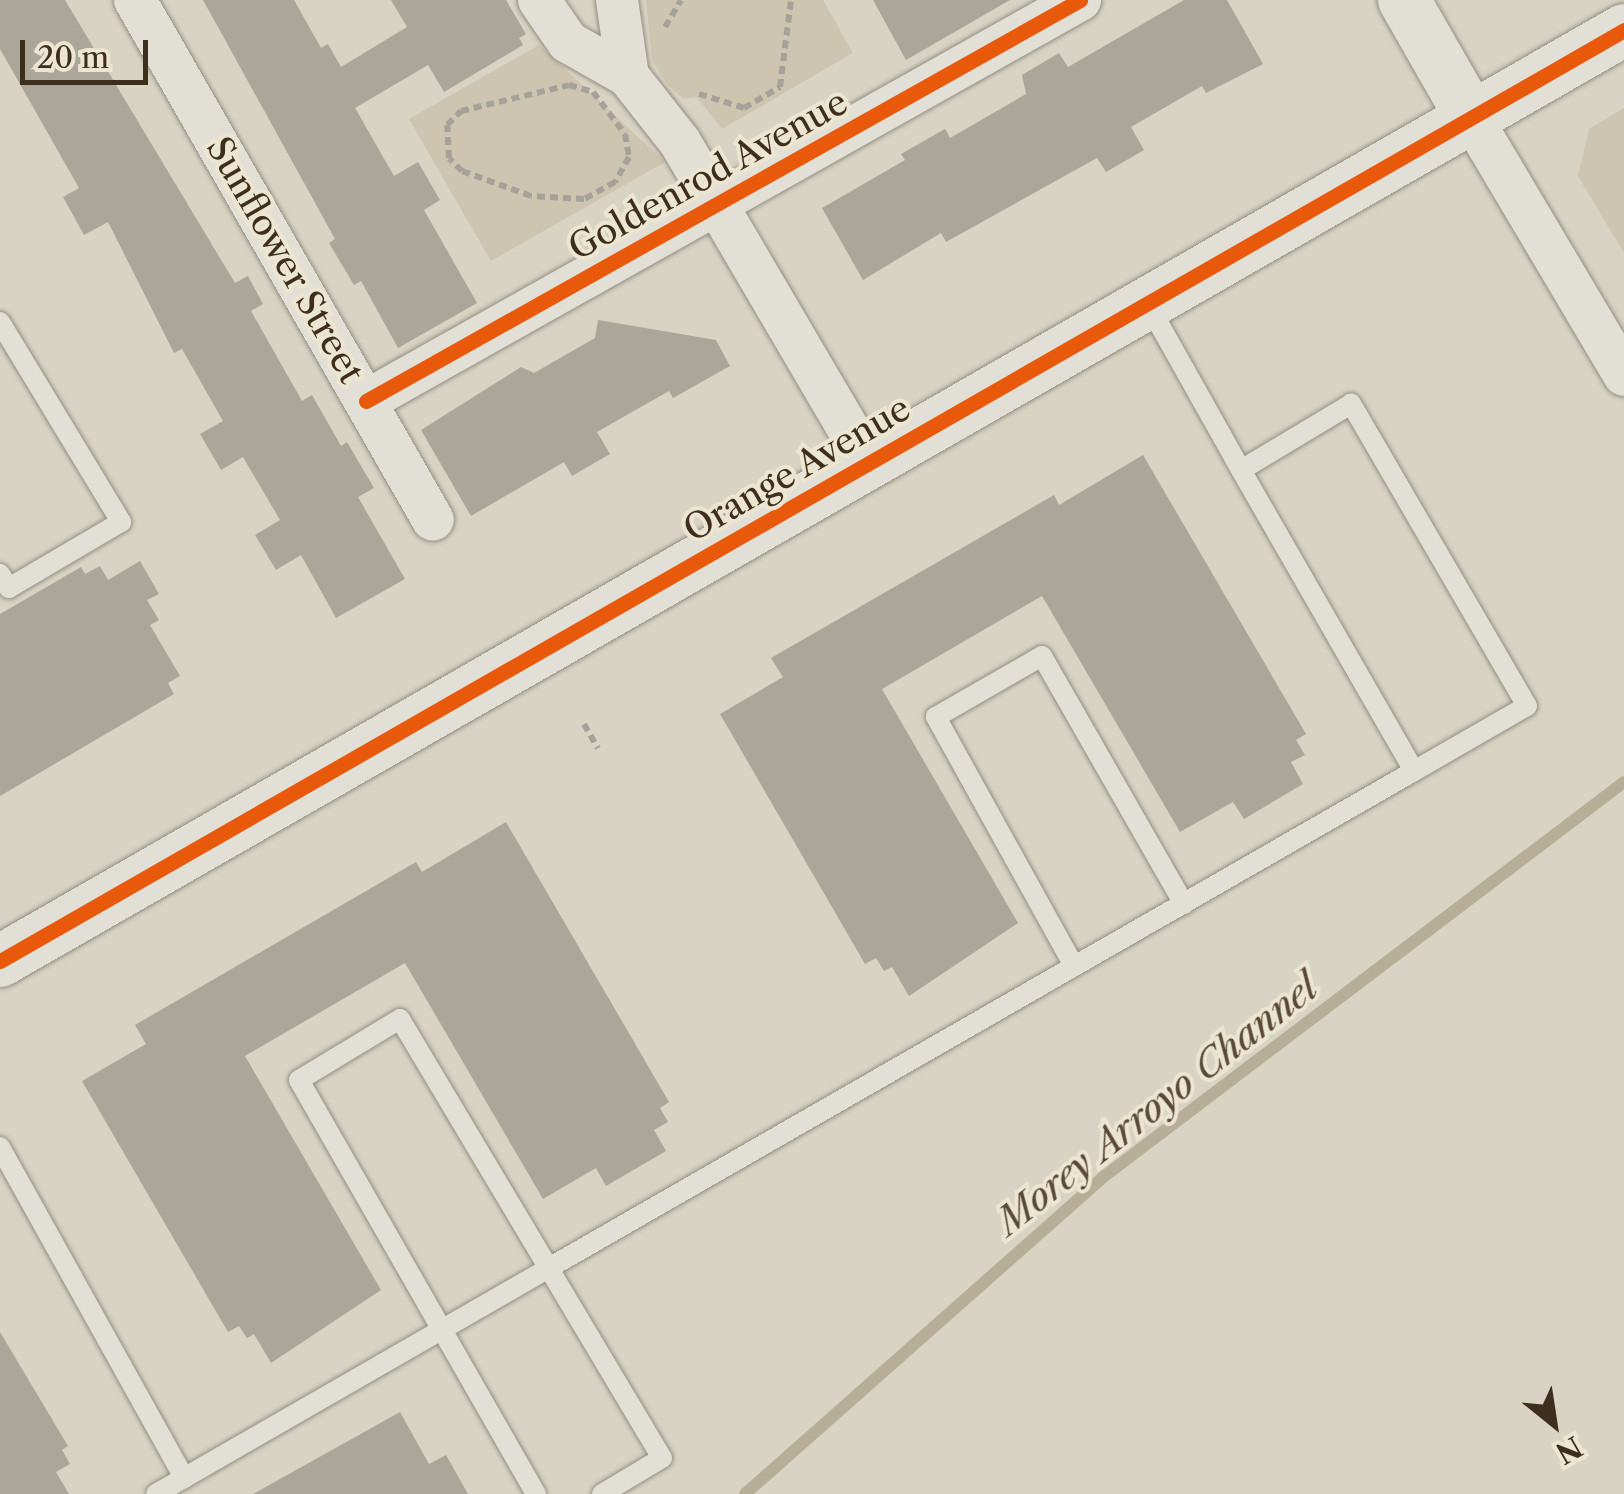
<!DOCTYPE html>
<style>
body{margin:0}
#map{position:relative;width:1624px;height:1494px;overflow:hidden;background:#d8d3c2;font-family:"Libre Caslon Text",serif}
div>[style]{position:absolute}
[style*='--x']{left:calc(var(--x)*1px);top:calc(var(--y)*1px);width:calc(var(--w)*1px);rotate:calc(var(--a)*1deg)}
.green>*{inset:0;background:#cdc5af}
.stream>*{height:12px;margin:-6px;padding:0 6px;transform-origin:6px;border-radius:6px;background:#b7ae97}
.building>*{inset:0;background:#aba69a}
.path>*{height:6px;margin-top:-3px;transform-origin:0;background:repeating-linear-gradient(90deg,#a6a299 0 8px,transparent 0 13px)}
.roads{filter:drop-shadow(0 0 2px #938e83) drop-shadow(0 0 2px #938e83)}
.service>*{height:20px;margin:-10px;padding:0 10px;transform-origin:10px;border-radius:10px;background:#e1dfd6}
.minor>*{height:42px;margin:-21px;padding:0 21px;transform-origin:21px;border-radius:21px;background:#e1dfd6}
.tertiary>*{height:52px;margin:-26px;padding:0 26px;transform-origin:26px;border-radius:26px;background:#e1dfd6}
.cycleway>*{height:15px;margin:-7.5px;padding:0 7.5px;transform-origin:7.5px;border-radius:7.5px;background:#e8590c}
span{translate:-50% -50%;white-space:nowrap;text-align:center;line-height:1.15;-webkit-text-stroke:8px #ebe5d2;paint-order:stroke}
.street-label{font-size:35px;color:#3e2e1c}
.water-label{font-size:38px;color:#594a36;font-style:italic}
.north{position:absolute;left:1504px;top:1374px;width:100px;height:100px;-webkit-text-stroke:8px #ebe5d2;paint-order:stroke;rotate:150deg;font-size:28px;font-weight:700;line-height:40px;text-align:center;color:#3e2e1c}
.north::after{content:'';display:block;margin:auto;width:35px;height:45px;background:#3e2e1c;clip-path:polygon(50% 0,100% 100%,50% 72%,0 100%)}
.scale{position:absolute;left:20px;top:40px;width:128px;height:45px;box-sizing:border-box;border:5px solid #3e2e1c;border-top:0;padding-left:12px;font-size:30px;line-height:35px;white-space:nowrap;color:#3e2e1c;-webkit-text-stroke:8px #ebe5d2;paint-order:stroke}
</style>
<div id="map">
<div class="green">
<div style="clip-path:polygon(646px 0,823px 0,853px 53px,722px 129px,697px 97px,683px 99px,667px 84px,652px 60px)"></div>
<div style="clip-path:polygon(539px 45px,665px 162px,491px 261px,409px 119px)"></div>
<div style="clip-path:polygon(1624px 108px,1624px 253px,1578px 176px,1589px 129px)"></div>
</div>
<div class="stream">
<div style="--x:745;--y:1494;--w:477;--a:-41.5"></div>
<div style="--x:1102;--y:1178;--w:655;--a:-37.18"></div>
</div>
<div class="building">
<div style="clip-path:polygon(0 0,65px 0,235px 283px,248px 276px,263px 304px,251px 311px,302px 401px,312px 395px,341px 446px,347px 442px,374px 488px,358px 497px,405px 579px,336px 618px,301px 555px,276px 570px,255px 535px,280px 520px,243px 457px,221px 470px,200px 434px,223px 421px,182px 349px,174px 353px,108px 222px,84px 235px,63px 197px,79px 188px,0 49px)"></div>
<div style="clip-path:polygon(203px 0,294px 0,321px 48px,328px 44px,341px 67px,407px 27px,391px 0,506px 0,526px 34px,519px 38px,523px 45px,444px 92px,428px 65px,355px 108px,394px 176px,418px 162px,440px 200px,424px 210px,477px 303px,398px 348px,361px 281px,354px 285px,329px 243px,335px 239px)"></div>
<div style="clip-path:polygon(873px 0,1010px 0,906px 60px)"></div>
<div style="clip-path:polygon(1184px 0,1227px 0,1263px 64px,1206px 93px,1202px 86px,1131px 127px,1144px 150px,1106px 172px,1097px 158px,946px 242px,941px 233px,863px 280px,822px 208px,905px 160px,901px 154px,945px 129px,950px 138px,1026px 94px,1022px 75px,1059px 53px,1068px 67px)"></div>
<div style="clip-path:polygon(598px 320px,716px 340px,730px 366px,673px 398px,669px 391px,597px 432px,610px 454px,572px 476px,564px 462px,471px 516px,421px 430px,521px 367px,534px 373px,595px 338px)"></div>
<div style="clip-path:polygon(1143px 455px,1306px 734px,1296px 740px,1305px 755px,1291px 762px,1303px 784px,1244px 819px,1233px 802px,1180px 832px,1042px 596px,882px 689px,1018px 923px,909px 996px,892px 967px,884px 971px,876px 958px,865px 964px,720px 714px,783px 677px,771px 658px,1054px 495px,1059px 505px)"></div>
<div style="clip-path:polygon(140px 561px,159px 594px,147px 600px,159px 620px,150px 625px,180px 676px,168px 683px,174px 694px,0 796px,0 614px,81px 567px,85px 574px,100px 566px,108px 580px)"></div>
<div style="clip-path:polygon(506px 822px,669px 1102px,660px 1108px,668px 1122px,654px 1130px,666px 1151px,606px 1186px,596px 1168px,543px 1199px,405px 963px,245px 1056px,381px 1290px,271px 1363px,254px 1334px,247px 1338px,239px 1326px,228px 1332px,82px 1081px,146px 1044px,135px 1025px,416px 862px,422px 872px)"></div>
<div style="clip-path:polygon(0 1332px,68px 1446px,62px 1450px,70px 1464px,56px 1472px,69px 1494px,0 1494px)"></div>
<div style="clip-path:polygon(400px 1412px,429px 1464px,446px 1455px,468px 1494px,253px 1494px)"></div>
</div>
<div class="path">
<div style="--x:665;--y:27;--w:31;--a:-59"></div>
<div style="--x:569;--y:85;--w:25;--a:16"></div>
<div style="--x:593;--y:92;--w:53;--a:52.7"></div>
<div style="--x:625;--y:134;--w:23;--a:80"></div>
<div style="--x:629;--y:157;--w:29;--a:119"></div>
<div style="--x:615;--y:182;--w:35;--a:151"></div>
<div style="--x:584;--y:199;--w:53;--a:-176.8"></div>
<div style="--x:531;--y:196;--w:73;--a:-160.1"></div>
<div style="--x:462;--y:171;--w:18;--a:-135"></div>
<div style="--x:449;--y:158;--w:33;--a:-93"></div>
<div style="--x:447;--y:125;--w:20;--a:-45"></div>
<div style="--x:461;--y:111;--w:111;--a:-13.5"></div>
<div style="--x:699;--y:94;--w:47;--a:17.3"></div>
<div style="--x:744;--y:108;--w:42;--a:-30.3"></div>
<div style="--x:780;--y:87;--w:88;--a:-82.8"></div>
<div style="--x:584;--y:724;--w:28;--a:60"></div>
</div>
<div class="roads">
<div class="service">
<div style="--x:1149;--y:306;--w:188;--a:60.7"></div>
<div style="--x:0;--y:322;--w:234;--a:58.8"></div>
<div style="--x:121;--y:522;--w:130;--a:149.5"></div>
<div style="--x:9;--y:588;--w:17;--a:-123"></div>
<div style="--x:1074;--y:966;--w:285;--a:-119"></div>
<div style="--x:936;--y:717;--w:122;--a:-29.9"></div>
<div style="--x:1042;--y:656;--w:286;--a:60.2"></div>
<div style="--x:0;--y:1147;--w:379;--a:60.9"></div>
<div style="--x:156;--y:1494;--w:451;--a:-29.9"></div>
<div style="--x:547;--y:1269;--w:1000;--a:-29.87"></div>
<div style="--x:1414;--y:771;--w:130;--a:-29.9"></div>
<div style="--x:1527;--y:706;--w:350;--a:-120.2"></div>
<div style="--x:1351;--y:404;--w:128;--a:149"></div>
<div style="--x:1241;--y:470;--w:347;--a:60.1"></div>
<div style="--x:536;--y:1494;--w:477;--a:-119.8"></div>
<div style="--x:299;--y:1080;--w:118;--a:-31.1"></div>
<div style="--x:400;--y:1019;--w:511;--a:59.17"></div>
<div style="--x:662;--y:1458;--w:70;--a:149"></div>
</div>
<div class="minor">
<div style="--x:135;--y:0;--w:599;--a:60.18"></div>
<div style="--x:539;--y:0;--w:51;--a:55.4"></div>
<div style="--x:568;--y:42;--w:69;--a:29.5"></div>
<div style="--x:628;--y:76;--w:84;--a:51.8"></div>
<div style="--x:680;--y:142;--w:372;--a:59.6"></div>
<div style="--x:617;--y:0;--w:77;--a:81.8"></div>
<div style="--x:1471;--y:117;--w:300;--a:59.3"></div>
<div style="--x:366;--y:401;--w:819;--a:-29.32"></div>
</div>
<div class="tertiary">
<div style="--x:1404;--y:0;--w:135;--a:60.2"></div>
<div style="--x:0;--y:961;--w:1872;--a:-29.82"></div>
</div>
</div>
<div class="cycleway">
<div style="--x:366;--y:401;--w:819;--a:-29.32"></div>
<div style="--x:0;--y:961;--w:1872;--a:-29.82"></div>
</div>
<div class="street-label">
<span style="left:708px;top:175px;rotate:-29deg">Goldenrod Avenue</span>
<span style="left:285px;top:260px;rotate:60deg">Sunflower Street</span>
<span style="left:797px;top:469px;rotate:-30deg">Orange Avenue</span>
</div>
<div class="water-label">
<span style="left:1157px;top:1104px;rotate:-38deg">Morey Arroyo Channel</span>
</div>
<div class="north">N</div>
<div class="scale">20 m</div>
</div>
